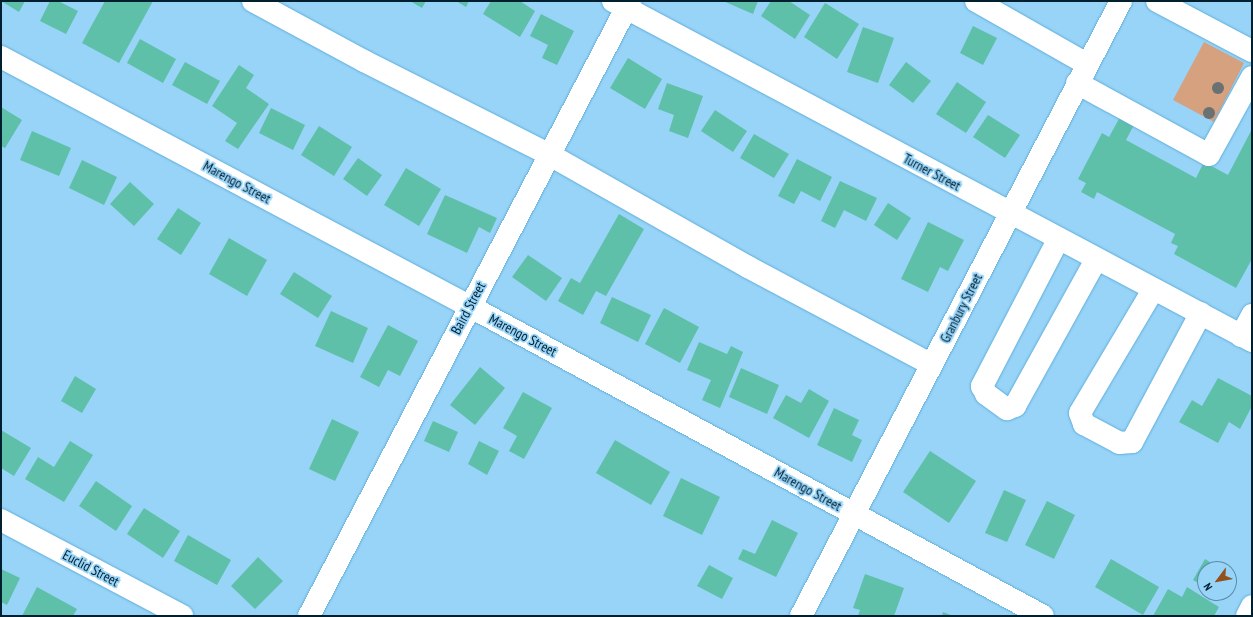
<!DOCTYPE html>
<style>
body{margin:0}
#map{position:relative;width:1253px;height:617px;overflow:hidden;background:#98d4f8;font-family:"PT Sans Narrow",sans-serif}
div>[style]{position:absolute}
[style*='--x']{left:calc(var(--x)*1px);top:calc(var(--y)*1px);width:calc(var(--w)*1px);rotate:calc(var(--a)*1deg)}
.green>*{inset:0;background:#d5a17e}
.building>*{inset:0;background:#5ec0a8}
.roads{filter:drop-shadow(0 0 1px #60aeda) drop-shadow(0 0 1px #60aeda)}
.minor>*{height:22px;margin:-11px;padding:0 11px;transform-origin:11px;border-radius:11px;background:#fff}
.trees>*{width:12px;height:12px;margin:-6px;border-radius:50%;background:#697172}
span{translate:-50% -50%;white-space:nowrap;text-align:center;line-height:1.15;-webkit-text-stroke:3.5px #98d4f8;paint-order:stroke}
.street-label{font-size:14px;color:#001f2f}
.frame{position:absolute;inset:0;border:2px solid #001f2f;pointer-events:none}
.north{position:absolute;left:1197px;top:561px;width:40px;height:40px;box-sizing:border-box;background:#98d4f8;border:1px solid #5b8ca8;border-radius:50%;rotate:238deg;font-size:11px;font-weight:700;line-height:16px;text-align:center;color:#001f2f}
.north::after{content:'';display:block;margin:auto;width:14px;height:18px;background:#92511d;clip-path:polygon(50% 0,100% 100%,50% 72%,0 100%)}
</style>
<div id="map">
<div class="green">
<div style="clip-path:polygon(1204px 42px,1244px 63px,1214px 122px,1173px 100px)"></div>
</div>
<div class="building">
<div style="clip-path:polygon(1px 1px,25px 1px,19px 12px)"></div>
<div style="clip-path:polygon(50px 1px,58px 1px,78px 11px,66px 34px,40px 21px)"></div>
<div style="clip-path:polygon(105px 1px,153px 1px,119px 63px,82px 43px)"></div>
<div style="clip-path:polygon(410px 1px,426px 1px,422px 8px)"></div>
<div style="clip-path:polygon(456px 1px,469px 1px,466px 7px)"></div>
<div style="clip-path:polygon(491px 1px,520px 1px,535px 11px,520px 37px,483px 14px)"></div>
<div style="clip-path:polygon(723px 1px,758px 1px,753px 14px)"></div>
<div style="clip-path:polygon(771px 1px,789px 1px,810px 15px,795px 39px,761px 16px)"></div>
<div style="clip-path:polygon(825px 3px,859px 24px,837px 59px,804px 37px)"></div>
<div style="clip-path:polygon(541px 14px,574px 31px,557px 65px,542px 58px,548px 45px,530px 36px)"></div>
<div style="clip-path:polygon(973px 26px,997px 38px,983px 65px,960px 53px)"></div>
<div style="clip-path:polygon(863px 27px,894px 38px,878px 83px,847px 72px)"></div>
<div style="clip-path:polygon(140px 39px,176px 59px,163px 83px,127px 63px)"></div>
<div style="clip-path:polygon(628px 58px,662px 79px,645px 109px,610px 88px)"></div>
<div style="clip-path:polygon(185px 62px,220px 81px,207px 104px,172px 85px)"></div>
<div style="clip-path:polygon(906px 62px,931px 81px,913px 103px,889px 85px)"></div>
<div style="clip-path:polygon(239px 65px,254px 75px,246px 88px,269px 104px,238px 149px,225px 141px,237px 123px,212px 106px)"></div>
<div style="clip-path:polygon(957px 82px,986px 102px,966px 133px,936px 114px)"></div>
<div style="clip-path:polygon(667px 83px,703px 96px,688px 138px,669px 131px,674px 115px,658px 109px)"></div>
<div style="clip-path:polygon(1px 107px,22px 120px,5px 148px,1px 146px)"></div>
<div style="clip-path:polygon(271px 108px,305px 125px,293px 150px,259px 133px)"></div>
<div style="clip-path:polygon(715px 110px,747px 131px,733px 152px,701px 131px)"></div>
<div style="clip-path:polygon(988px 115px,1020px 135px,1005px 158px,973px 137px)"></div>
<div style="clip-path:polygon(1120px 117px,1134px 125px,1126px 140px,1196px 178px,1204px 162px,1228px 175px,1252px 129px,1252px 259px,1236px 288px,1174px 254px,1178px 246px,1171px 243px,1175px 234px,1097px 192px,1094px 199px,1081px 192px,1086px 183px,1078px 179px,1102px 133px,1109px 137px)"></div>
<div style="clip-path:polygon(319px 126px,352px 147px,334px 176px,301px 155px)"></div>
<div style="clip-path:polygon(32px 131px,71px 148px,59px 176px,20px 160px)"></div>
<div style="clip-path:polygon(754px 134px,789px 154px,774px 178px,740px 158px)"></div>
<div style="clip-path:polygon(358px 158px,382px 175px,367px 196px,343px 179px)"></div>
<div style="clip-path:polygon(797px 159px,832px 177px,820px 201px,801px 191px,794px 204px,778px 196px)"></div>
<div style="clip-path:polygon(82px 160px,117px 177px,104px 205px,69px 188px)"></div>
<div style="clip-path:polygon(406px 168px,441px 189px,419px 226px,384px 205px)"></div>
<div style="clip-path:polygon(840px 181px,877px 198px,866px 221px,844px 210px,835px 228px,821px 221px)"></div>
<div style="clip-path:polygon(130px 182px,154px 204px,134px 226px,110px 204px)"></div>
<div style="clip-path:polygon(445px 195px,497px 218px,490px 233px,479px 227px,467px 253px,427px 234px)"></div>
<div style="clip-path:polygon(888px 203px,911px 218px,897px 240px,874px 225px)"></div>
<div style="clip-path:polygon(178px 208px,201px 223px,181px 255px,157px 239px)"></div>
<div style="clip-path:polygon(619px 214px,644px 229px,606px 296px,596px 291px,583px 315px,558px 301px,571px 278px,580px 283px)"></div>
<div style="clip-path:polygon(928px 222px,964px 240px,948px 271px,940px 267px,928px 292px,901px 279px)"></div>
<div style="clip-path:polygon(229px 238px,267px 260px,247px 296px,209px 274px)"></div>
<div style="clip-path:polygon(528px 255px,562px 278px,546px 301px,512px 277px)"></div>
<div style="clip-path:polygon(294px 272px,332px 296px,318px 318px,280px 294px)"></div>
<div style="clip-path:polygon(612px 297px,651px 315px,638px 342px,600px 323px)"></div>
<div style="clip-path:polygon(664px 308px,699px 327px,680px 363px,645px 344px)"></div>
<div style="clip-path:polygon(331px 311px,368px 328px,353px 363px,315px 346px)"></div>
<div style="clip-path:polygon(388px 325px,418px 341px,400px 376px,388px 370px,379px 387px,360px 377px)"></div>
<div style="clip-path:polygon(699px 342px,727px 354px,731px 346px,743px 352px,720px 408px,702px 400px,711px 380px,687px 370px)"></div>
<div style="clip-path:polygon(480px 367px,505px 388px,475px 425px,450px 405px)"></div>
<div style="clip-path:polygon(741px 368px,779px 385px,767px 414px,729px 397px)"></div>
<div style="clip-path:polygon(75px 376px,96px 389px,82px 413px,61px 401px)"></div>
<div style="clip-path:polygon(1218px 378px,1252px 396px,1252px 406px,1240px 429px,1229px 422px,1218px 443px,1179px 422px,1192px 400px,1202px 406px)"></div>
<div style="clip-path:polygon(809px 389px,829px 401px,809px 438px,773px 418px,786px 395px,801px 403px)"></div>
<div style="clip-path:polygon(523px 392px,552px 408px,524px 459px,509px 451px,517px 436px,503px 428px)"></div>
<div style="clip-path:polygon(834px 408px,859px 420px,852px 435px,862px 440px,852px 462px,817px 445px)"></div>
<div style="clip-path:polygon(332px 419px,359px 432px,335px 481px,309px 469px)"></div>
<div style="clip-path:polygon(433px 421px,458px 432px,449px 452px,424px 441px)"></div>
<div style="clip-path:polygon(1px 430px,31px 448px,14px 476px,1px 468px)"></div>
<div style="clip-path:polygon(615px 440px,670px 472px,651px 505px,596px 473px)"></div>
<div style="clip-path:polygon(70px 441px,93px 455px,64px 502px,25px 479px,38px 457px,54px 467px)"></div>
<div style="clip-path:polygon(479px 441px,499px 451px,487px 475px,468px 464px)"></div>
<div style="clip-path:polygon(930px 451px,976px 481px,949px 523px,903px 492px)"></div>
<div style="clip-path:polygon(681px 478px,720px 497px,702px 535px,663px 516px)"></div>
<div style="clip-path:polygon(96px 481px,132px 506px,116px 531px,79px 506px)"></div>
<div style="clip-path:polygon(1004px 490px,1026px 500px,1007px 542px,985px 533px)"></div>
<div style="clip-path:polygon(1047px 501px,1075px 515px,1054px 559px,1025px 545px)"></div>
<div style="clip-path:polygon(144px 508px,180px 531px,163px 558px,127px 534px)"></div>
<div style="clip-path:polygon(772px 520px,798px 533px,776px 577px,738px 559px,743px 549px,755px 554px)"></div>
<div style="clip-path:polygon(188px 535px,231px 560px,217px 585px,174px 561px)"></div>
<div style="clip-path:polygon(258px 557px,283px 581px,255px 609px,231px 586px)"></div>
<div style="clip-path:polygon(1111px 559px,1159px 587px,1143px 615px,1095px 587px)"></div>
<div style="clip-path:polygon(1205px 559px,1221px 569px,1205px 569px,1205px 587px,1193px 580px)"></div>
<div style="clip-path:polygon(709px 565px,733px 578px,722px 599px,697px 586px)"></div>
<div style="clip-path:polygon(1px 569px,20px 578px,7px 605px,1px 602px)"></div>
<div style="clip-path:polygon(865px 574px,904px 588px,894px 616px,858px 616px,860px 610px,853px 608px)"></div>
<div style="clip-path:polygon(1229px 574px,1234px 576px,1229px 584px)"></div>
<div style="clip-path:polygon(37px 587px,77px 609px,73px 616px,22px 616px)"></div>
<div style="clip-path:polygon(1187px 587px,1219px 607px,1214px 616px,1153px 616px,1168px 589px,1182px 597px)"></div>
<div style="clip-path:polygon(1215px 593px,1224px 593px,1221px 597px)"></div>
<div style="clip-path:polygon(943px 612px,953px 616px,942px 616px)"></div>
</div>
<div class="roads">
<div class="minor">
<div style="--x:253;--y:1;--w:126;--a:28.4"></div>
<div style="--x:364;--y:61;--w:208;--a:26.8"></div>
<div style="--x:550;--y:155;--w:227;--a:29.5"></div>
<div style="--x:748;--y:267;--w:208;--a:28"></div>
<div style="--x:613;--y:1;--w:724;--a:28.02"></div>
<div style="--x:976;--y:1;--w:128;--a:29.6"></div>
<div style="--x:1157;--y:1;--w:107;--a:27.8"></div>
<div style="--x:1;--y:57;--w:530;--a:28.02"></div>
<div style="--x:469;--y:306;--w:652;--a:28.37"></div>
<div style="--x:1077;--y:83;--w:150;--a:28.6"></div>
<div style="--x:1209;--y:155;--w:89;--a:-61.1"></div>
<div style="--x:1058;--y:240;--w:165;--a:117.5"></div>
<div style="--x:982;--y:386;--w:9;--a:63"></div>
<div style="--x:986;--y:394;--w:26;--a:36"></div>
<div style="--x:1007;--y:409;--w:9;--a:-21"></div>
<div style="--x:1015;--y:406;--w:167;--a:-61"></div>
<div style="--x:1153;--y:290;--w:143;--a:120.7"></div>
<div style="--x:1080;--y:413;--w:12;--a:70"></div>
<div style="--x:1084;--y:424;--w:40;--a:28"></div>
<div style="--x:1119;--y:443;--w:13;--a:-4"></div>
<div style="--x:1132;--y:442;--w:146;--a:-61.9"></div>
<div style="--x:1241;--y:336;--w:24;--a:-62"></div>
<div style="--x:1;--y:520;--w:205;--a:27.9"></div>
<div style="--x:309;--y:616;--w:694;--a:-62.44"></div>
<div style="--x:801;--y:616;--w:693;--a:-62.51"></div>
<div style="--x:1247;--y:616;--w:11;--a:-63"></div>
</div>
</div>
<div class="trees">
<div style="left:1218px;top:88px"></div>
<div style="left:1209px;top:113px"></div>
</div>
<div class="street-label">
<span style="left:932px;top:172px;rotate:28deg">Turner Street</span>
<span style="left:237px;top:182px;rotate:28deg">Marengo Street</span>
<span style="left:468px;top:308px;rotate:-62deg">Baird Street</span>
<span style="left:961px;top:308px;rotate:-63deg">Granbury Street</span>
<span style="left:523px;top:335px;rotate:28deg">Marengo Street</span>
<span style="left:808px;top:489px;rotate:29deg">Marengo Street</span>
<span style="left:91px;top:568px;rotate:28deg">Euclid Street</span>
</div>
<div class="frame"></div>
<div class="north">N</div>
</div>
